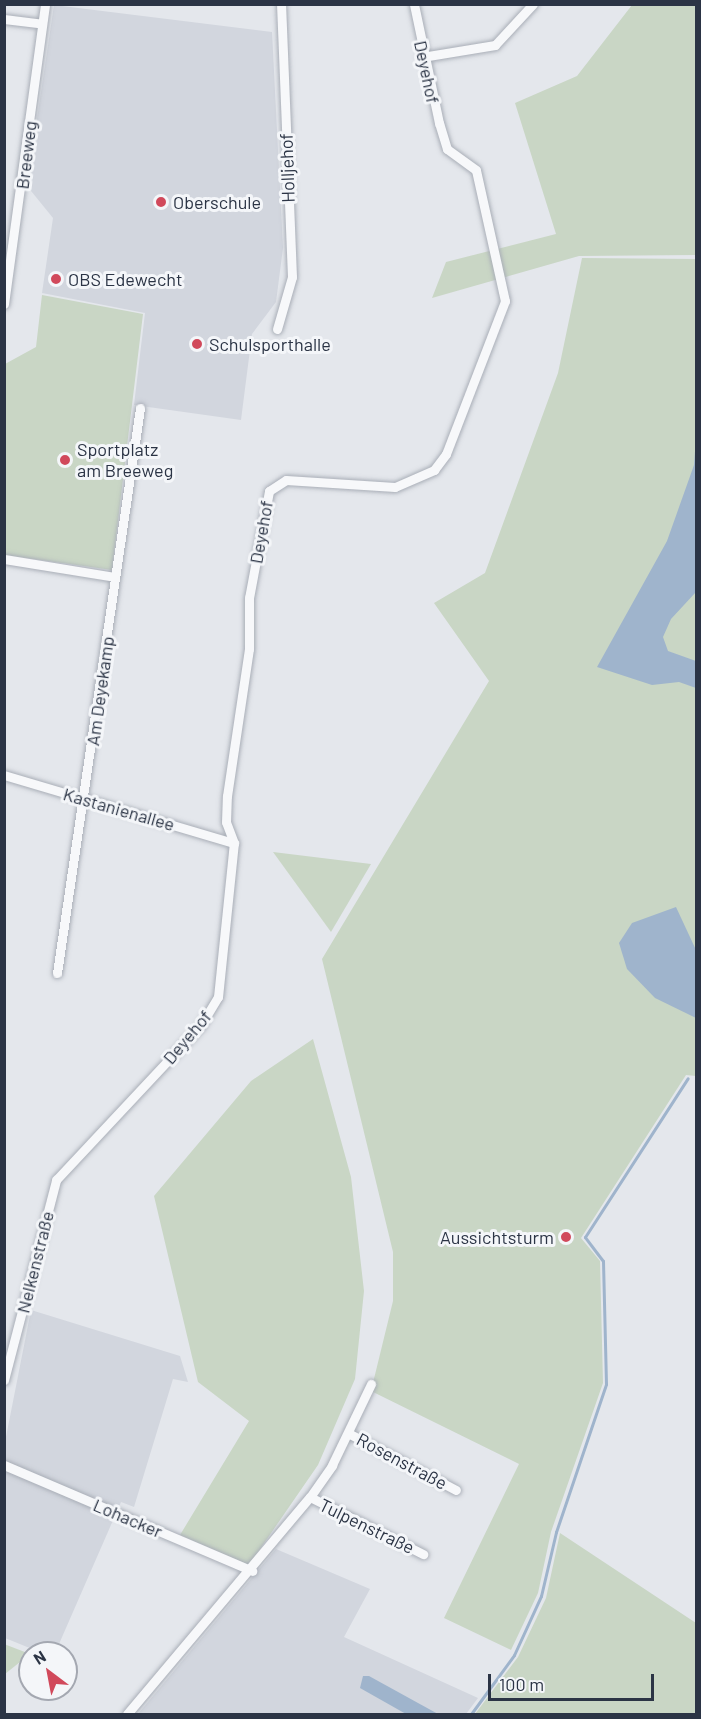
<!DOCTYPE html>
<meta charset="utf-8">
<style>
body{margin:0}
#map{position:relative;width:701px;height:1719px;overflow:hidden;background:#e4e7ec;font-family:Barlow,sans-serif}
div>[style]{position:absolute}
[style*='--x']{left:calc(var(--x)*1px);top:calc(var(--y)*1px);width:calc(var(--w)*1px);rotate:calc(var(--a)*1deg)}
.built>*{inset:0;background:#d2d6de}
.green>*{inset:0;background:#c9d6c5}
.water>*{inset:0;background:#9fb4cc}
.stream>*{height:3px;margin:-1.5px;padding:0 1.5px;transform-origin:1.5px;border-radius:1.5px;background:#9fb4cc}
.roads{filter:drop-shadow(0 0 2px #a9aeb7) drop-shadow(0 0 2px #a9aeb7)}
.street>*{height:9px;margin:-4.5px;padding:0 4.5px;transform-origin:4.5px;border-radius:4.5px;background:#f7f8fa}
.dots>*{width:16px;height:16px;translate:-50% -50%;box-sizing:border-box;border:3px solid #f4f6f9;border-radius:50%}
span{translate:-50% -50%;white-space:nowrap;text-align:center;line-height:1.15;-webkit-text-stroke:6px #f4f6f9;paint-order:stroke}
.street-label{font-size:18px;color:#2b3445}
.poi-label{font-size:18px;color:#2b3445}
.left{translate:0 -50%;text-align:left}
.right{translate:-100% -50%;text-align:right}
.frame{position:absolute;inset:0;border:6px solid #2b3445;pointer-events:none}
.north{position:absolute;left:18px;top:1641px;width:60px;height:60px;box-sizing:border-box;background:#f4f6f9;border:2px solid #a4a8b1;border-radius:50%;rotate:328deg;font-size:16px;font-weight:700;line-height:24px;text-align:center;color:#2b3445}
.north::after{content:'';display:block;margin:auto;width:21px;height:27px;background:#d1495b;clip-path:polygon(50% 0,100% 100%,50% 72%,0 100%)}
.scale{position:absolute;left:488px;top:1674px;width:166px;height:27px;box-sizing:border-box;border:3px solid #2b3445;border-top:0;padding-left:8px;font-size:18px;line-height:21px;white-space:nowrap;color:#2b3445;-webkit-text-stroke:4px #f4f6f9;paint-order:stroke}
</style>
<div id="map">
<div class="built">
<div style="clip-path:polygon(54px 5px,272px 32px,283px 248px,276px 302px,252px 334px,241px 420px,134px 405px,145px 313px,42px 293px,53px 218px,27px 186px)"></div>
<div style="clip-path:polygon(31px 1310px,180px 1356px,188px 1382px,173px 1379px,134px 1507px,121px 1502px,59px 1644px,42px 1653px,5px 1638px,5px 1442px)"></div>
<div style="clip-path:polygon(276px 1549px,370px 1589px,344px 1637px,478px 1698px,466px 1714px,138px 1714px)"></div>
</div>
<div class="green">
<div style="clip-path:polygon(632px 5px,696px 5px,696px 255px,579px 256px,432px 298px,446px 262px,556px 234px,515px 103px,577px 76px)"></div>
<div style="clip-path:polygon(582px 258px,696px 259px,696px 1076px,686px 1075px,581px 1238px,600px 1261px,603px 1383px,551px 1532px,538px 1593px,511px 1650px,444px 1618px,519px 1464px,371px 1391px,393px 1301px,393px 1252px,322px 959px,489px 681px,434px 603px,485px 573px,558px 373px)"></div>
<div style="clip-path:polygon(42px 295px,143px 314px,112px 570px,5px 555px,5px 364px,36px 347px)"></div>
<div style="clip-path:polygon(273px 852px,371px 864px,331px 932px)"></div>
<div style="clip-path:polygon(313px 1039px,351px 1177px,364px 1291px,355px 1379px,318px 1465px,249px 1565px,180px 1535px,249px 1421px,198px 1382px,154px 1196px,251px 1081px)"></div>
<div style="clip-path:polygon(560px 1533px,696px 1623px,696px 1714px,475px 1714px,518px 1657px,546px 1598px)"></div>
<div style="clip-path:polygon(4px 1644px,30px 1654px,5px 1674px,4px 1674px)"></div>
</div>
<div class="water">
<div style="clip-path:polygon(696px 437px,696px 592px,671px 619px,663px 637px,668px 651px,696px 661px,696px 688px,679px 682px,652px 685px,597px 667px,667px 541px,694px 465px)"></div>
<div style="clip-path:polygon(676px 907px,696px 950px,696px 1018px,655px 998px,627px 969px,619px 943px,632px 923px)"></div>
<div style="clip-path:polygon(363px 1676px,369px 1676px,438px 1714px,406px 1714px,360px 1688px)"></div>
</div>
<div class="stream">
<div style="--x:471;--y:1714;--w:73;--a:-53.9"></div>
<div style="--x:514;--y:1655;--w:65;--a:-65.4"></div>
<div style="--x:541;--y:1596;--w:66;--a:-76.8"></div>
<div style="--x:556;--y:1532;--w:156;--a:-71.3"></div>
<div style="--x:606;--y:1384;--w:123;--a:-91.4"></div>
<div style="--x:603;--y:1261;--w:30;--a:-127"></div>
<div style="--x:585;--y:1237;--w:189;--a:-57.1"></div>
</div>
<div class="roads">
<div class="street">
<div style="--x:4;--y:19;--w:38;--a:7"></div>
<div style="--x:422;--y:57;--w:74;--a:-9.3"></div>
<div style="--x:495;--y:45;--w:56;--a:-47.2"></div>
<div style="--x:4;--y:304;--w:303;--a:-82.2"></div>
<div style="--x:277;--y:329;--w:54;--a:-73.9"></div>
<div style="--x:292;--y:277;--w:273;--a:-92.3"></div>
<div style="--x:4;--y:559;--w:112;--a:9.2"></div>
<div style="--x:4;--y:775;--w:240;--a:16.5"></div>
<div style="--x:57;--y:973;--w:571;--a:-81.64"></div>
<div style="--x:4;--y:1380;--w:207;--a:-75.4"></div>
<div style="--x:56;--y:1180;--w:212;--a:-46.9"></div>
<div style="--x:201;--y:1025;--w:33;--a:-59"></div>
<div style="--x:218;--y:997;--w:155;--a:-84.1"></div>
<div style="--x:234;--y:843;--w:22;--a:-111"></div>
<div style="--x:226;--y:822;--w:26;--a:-88"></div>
<div style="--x:227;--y:796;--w:149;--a:-81.5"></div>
<div style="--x:249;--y:649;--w:51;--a:-90"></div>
<div style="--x:249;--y:598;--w:109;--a:-79.4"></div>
<div style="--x:269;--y:491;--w:20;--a:-33"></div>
<div style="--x:286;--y:480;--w:109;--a:3.7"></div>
<div style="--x:395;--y:487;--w:43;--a:-23.6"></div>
<div style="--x:434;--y:470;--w:20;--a:-53"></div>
<div style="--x:446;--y:454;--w:164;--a:-68.9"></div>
<div style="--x:505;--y:301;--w:134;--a:-102.5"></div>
<div style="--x:476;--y:170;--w:36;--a:-144"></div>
<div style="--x:447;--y:149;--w:27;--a:-107"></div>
<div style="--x:439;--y:123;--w:122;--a:-101.9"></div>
<div style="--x:348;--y:1433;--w:122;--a:27.8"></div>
<div style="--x:4;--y:1465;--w:270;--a:23.1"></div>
<div style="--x:310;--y:1497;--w:127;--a:26.8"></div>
<div style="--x:127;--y:1714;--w:284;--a:-49.9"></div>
<div style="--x:310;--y:1497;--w:39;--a:-55"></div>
<div style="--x:332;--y:1465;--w:90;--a:-64.3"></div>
</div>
</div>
<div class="dots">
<div style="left:161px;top:202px;background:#d1495b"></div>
<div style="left:56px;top:279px;background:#d1495b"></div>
<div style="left:197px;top:344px;background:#d1495b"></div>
<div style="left:65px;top:460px;background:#d1495b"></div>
<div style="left:566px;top:1237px;background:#d1495b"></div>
</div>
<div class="street-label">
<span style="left:427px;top:72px;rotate:78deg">Deyehof</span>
<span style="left:26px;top:155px;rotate:-83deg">Breeweg</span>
<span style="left:287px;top:168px;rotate:-92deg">Holljehof</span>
<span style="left:261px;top:532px;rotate:-80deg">Deyehof</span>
<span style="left:100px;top:691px;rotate:-82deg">Am Deyekamp</span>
<span style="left:119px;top:809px;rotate:16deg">Kastanienallee</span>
<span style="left:187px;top:1037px;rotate:-50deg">Deyehof</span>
<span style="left:35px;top:1262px;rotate:-76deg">Nelkenstraße</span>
<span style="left:402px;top:1461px;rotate:28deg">Rosenstraße</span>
<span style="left:128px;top:1518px;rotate:23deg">Lohacker</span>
<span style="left:367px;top:1526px;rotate:26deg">Tulpenstraße</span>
</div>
<div class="poi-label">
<span class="left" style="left:173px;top:202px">Oberschule</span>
<span class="left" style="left:68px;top:279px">OBS Edewecht</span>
<span class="left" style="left:209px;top:344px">Schulsporthalle</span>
<span class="left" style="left:77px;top:460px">Sportplatz<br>am Breeweg</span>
<span class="right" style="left:554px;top:1237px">Aussichtsturm</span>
</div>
<div class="frame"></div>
<div class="north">N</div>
<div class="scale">100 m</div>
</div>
